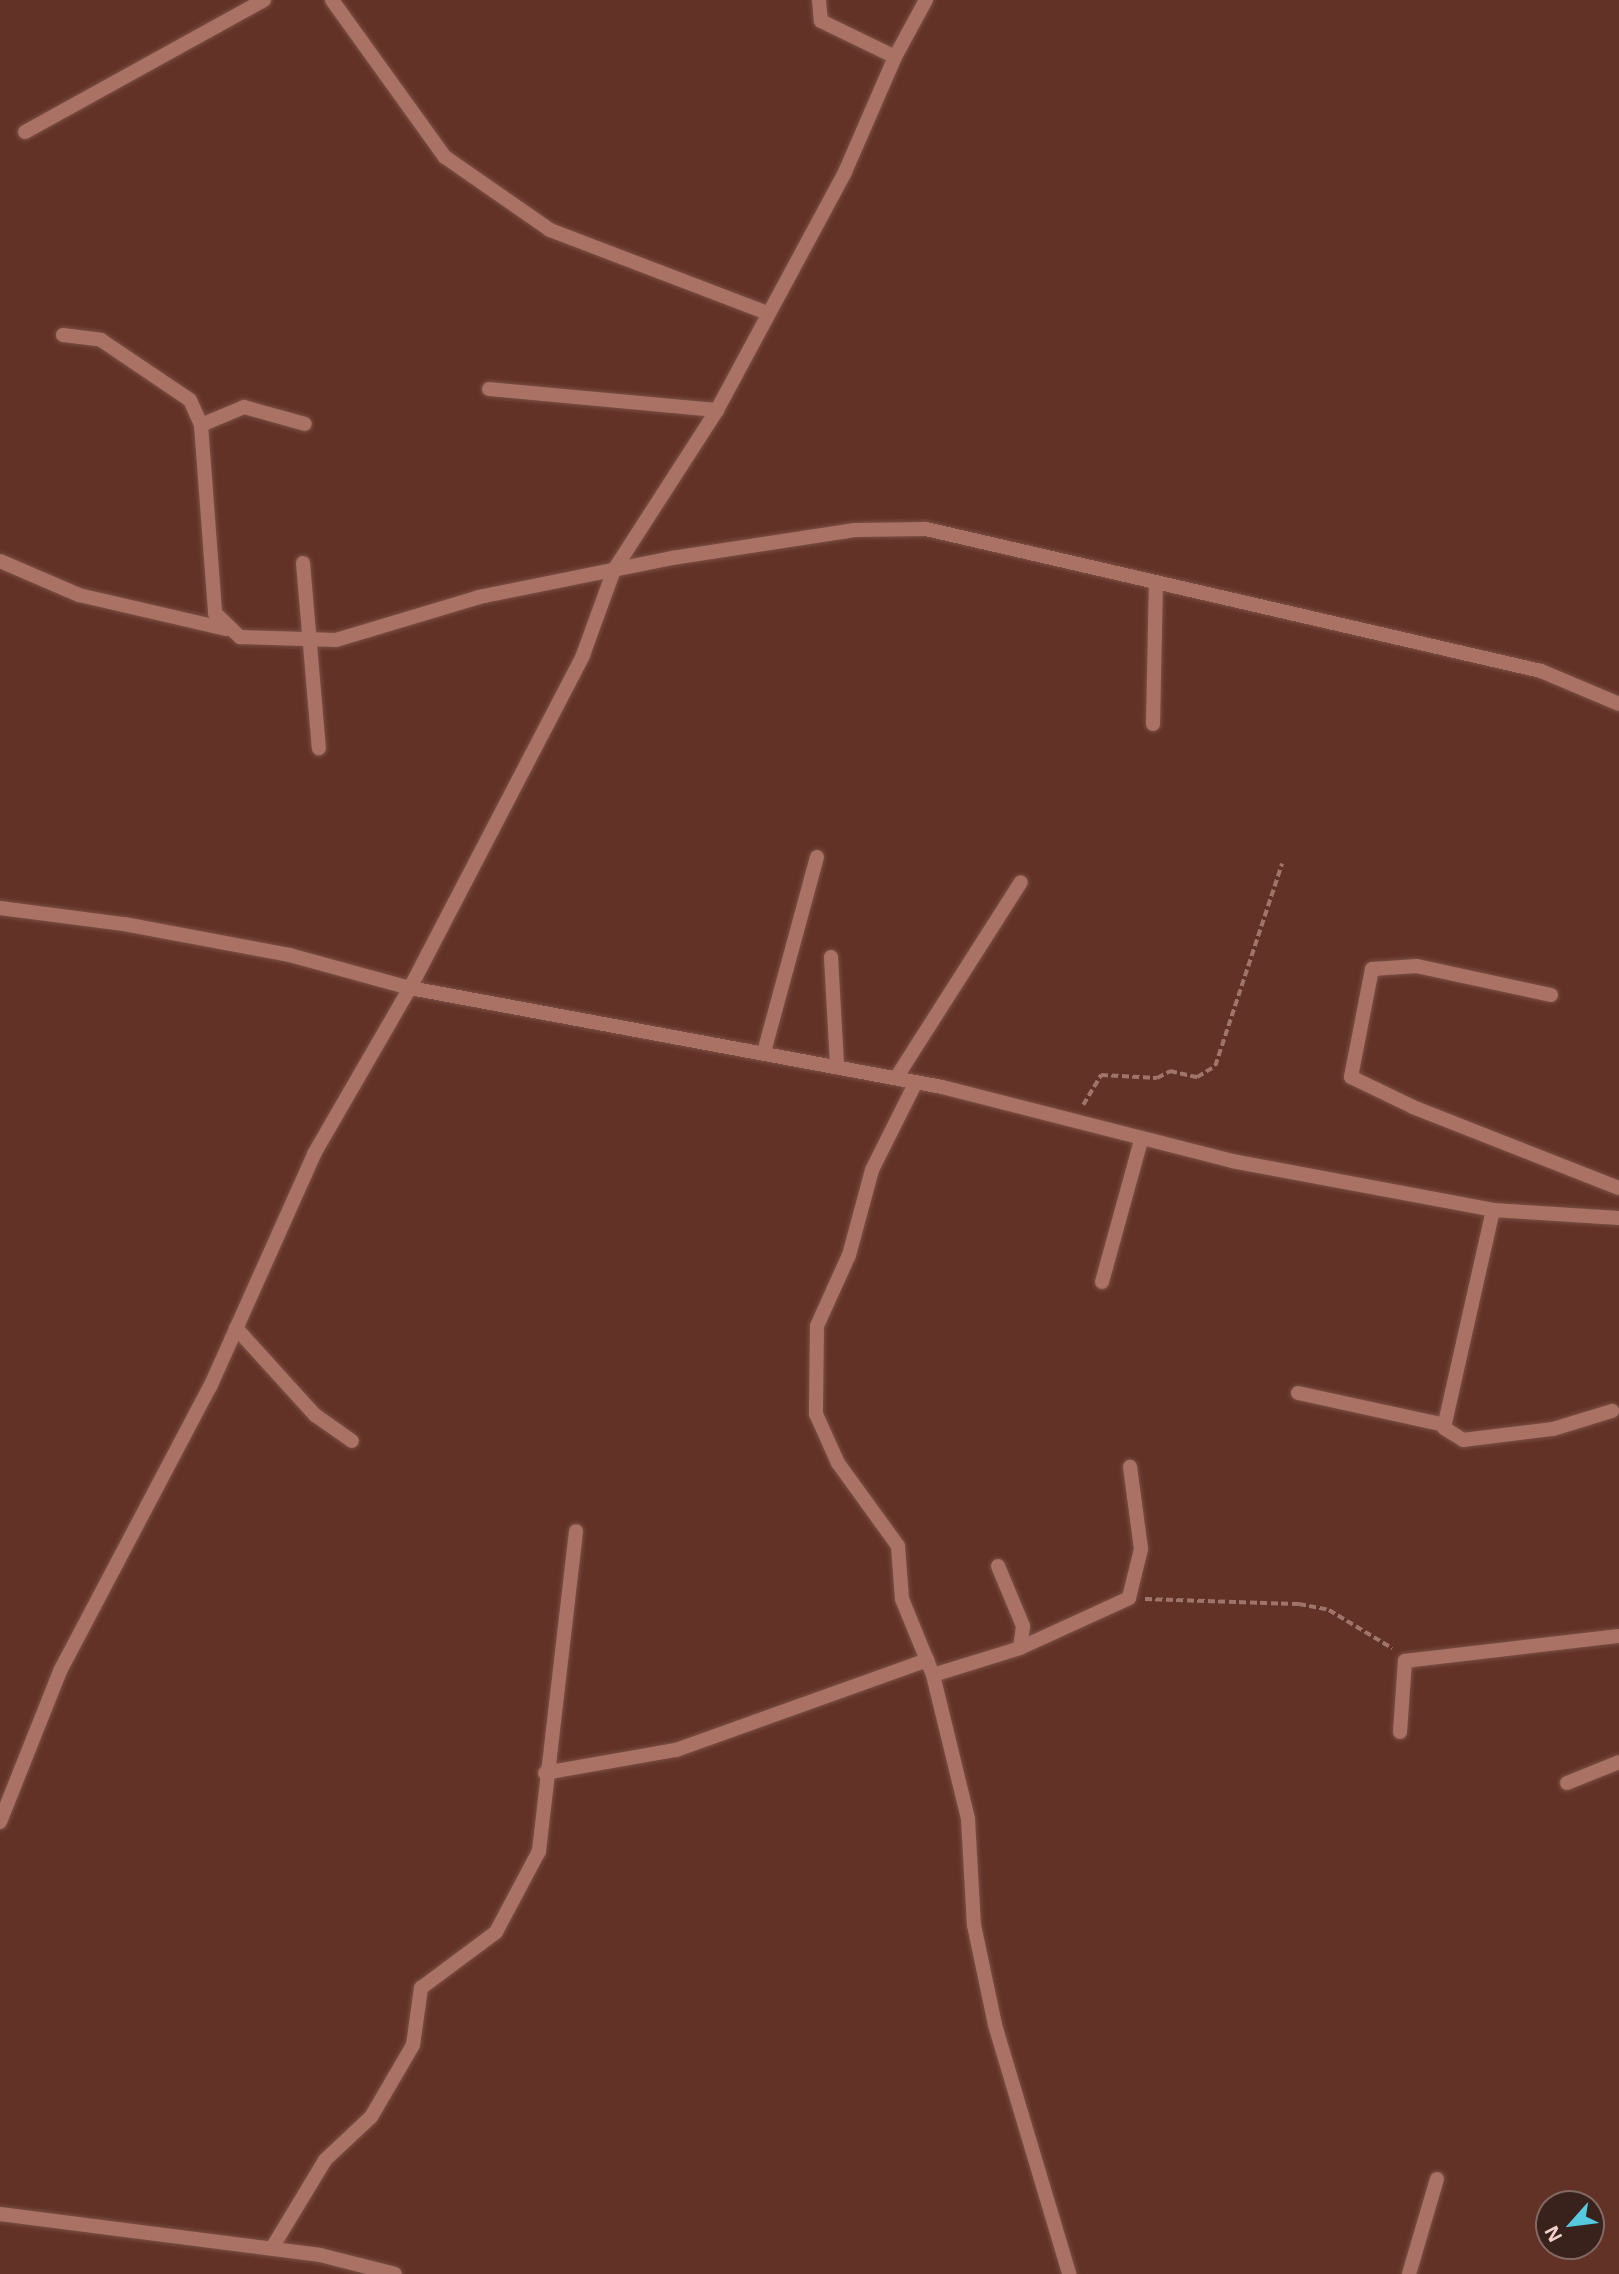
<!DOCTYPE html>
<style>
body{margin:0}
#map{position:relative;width:1619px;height:2274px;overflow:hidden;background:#633227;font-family:"Open Sans",sans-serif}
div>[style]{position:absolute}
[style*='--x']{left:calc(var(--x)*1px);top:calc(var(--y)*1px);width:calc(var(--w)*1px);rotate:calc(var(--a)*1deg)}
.path>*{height:3.5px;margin-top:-1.75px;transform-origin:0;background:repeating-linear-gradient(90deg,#9e746b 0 7px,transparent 0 10.5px)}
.roads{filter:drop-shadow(0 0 2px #7a5046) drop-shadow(0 0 2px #7a5046)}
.minor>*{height:14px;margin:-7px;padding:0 7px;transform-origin:7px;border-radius:7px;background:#aa7265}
span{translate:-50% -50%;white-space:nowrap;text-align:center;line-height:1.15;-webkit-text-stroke:5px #39221c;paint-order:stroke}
.north{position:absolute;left:1535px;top:2190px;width:70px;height:70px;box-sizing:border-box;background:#39221c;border:2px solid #836862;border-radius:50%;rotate:242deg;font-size:19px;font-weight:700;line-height:28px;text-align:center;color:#f2d2ca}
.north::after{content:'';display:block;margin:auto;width:24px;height:32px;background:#56c9e1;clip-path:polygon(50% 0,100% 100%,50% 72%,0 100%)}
</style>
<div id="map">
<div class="path">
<div style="--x:1083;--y:1105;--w:35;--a:-59"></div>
<div style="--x:1101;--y:1075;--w:56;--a:3.1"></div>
<div style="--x:1157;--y:1078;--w:15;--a:-28"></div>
<div style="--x:1170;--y:1071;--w:28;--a:13"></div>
<div style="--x:1197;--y:1077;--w:21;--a:-31"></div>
<div style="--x:1215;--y:1066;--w:213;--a:-71.7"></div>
<div style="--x:1145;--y:1599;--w:154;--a:1.9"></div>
<div style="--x:1299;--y:1604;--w:31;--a:11"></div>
<div style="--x:1329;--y:1610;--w:74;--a:31.1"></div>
</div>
<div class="roads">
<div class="minor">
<div style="--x:332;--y:0;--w:193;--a:54.3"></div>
<div style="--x:445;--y:157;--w:128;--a:34.8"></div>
<div style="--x:550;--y:230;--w:232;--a:20.9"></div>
<div style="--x:819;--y:0;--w:21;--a:85"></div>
<div style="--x:821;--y:21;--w:82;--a:25.9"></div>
<div style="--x:25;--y:132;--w:273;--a:-28.9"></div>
<div style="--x:63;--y:335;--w:38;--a:7"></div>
<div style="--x:101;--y:340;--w:107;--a:34"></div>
<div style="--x:190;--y:400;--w:27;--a:66"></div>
<div style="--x:201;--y:425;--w:189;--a:85.7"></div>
<div style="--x:215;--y:613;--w:35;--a:44"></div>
<div style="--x:240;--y:637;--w:96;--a:1.8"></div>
<div style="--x:336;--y:640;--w:149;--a:-16.7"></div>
<div style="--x:479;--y:597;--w:197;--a:-11.4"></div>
<div style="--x:672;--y:558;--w:185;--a:-8.7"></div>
<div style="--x:855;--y:530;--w:71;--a:-0.8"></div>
<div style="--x:926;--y:529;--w:631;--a:13"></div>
<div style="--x:1541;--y:671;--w:85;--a:22.9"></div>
<div style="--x:489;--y:389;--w:229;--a:5.3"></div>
<div style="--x:201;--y:425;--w:47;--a:-22.7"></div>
<div style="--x:244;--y:407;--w:63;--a:15.6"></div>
<div style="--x:0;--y:561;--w:86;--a:23.3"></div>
<div style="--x:79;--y:595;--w:151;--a:13"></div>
<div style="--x:303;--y:563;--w:186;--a:85.1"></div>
<div style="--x:1153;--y:724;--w:141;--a:-88.8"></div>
<div style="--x:0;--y:908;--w:125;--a:7.4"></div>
<div style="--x:124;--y:924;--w:169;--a:10.6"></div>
<div style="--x:290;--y:955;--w:124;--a:15.4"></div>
<div style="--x:410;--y:988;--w:541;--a:10.54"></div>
<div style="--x:942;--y:1087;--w:299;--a:14.3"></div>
<div style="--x:1232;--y:1161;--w:266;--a:10.6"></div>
<div style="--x:1493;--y:1210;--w:126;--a:3.6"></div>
<div style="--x:831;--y:957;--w:109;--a:86.8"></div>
<div style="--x:1551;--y:995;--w:137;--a:-167.8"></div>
<div style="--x:1417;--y:966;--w:45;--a:176.2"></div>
<div style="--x:1372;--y:969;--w:110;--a:101"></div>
<div style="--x:1351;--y:1077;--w:69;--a:25.8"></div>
<div style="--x:1413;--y:1107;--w:221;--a:21.5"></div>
<div style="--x:764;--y:1052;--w:202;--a:-74.8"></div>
<div style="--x:896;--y:1078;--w:232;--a:-57.5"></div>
<div style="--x:916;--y:1082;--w:98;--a:116.6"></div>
<div style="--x:872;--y:1170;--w:88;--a:105.1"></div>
<div style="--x:849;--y:1255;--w:78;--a:114.3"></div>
<div style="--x:817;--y:1326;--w:88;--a:90.7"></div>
<div style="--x:816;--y:1414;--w:54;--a:65.8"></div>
<div style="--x:838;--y:1463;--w:102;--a:54.1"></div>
<div style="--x:898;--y:1546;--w:53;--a:85.7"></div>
<div style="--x:902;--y:1599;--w:82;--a:67.8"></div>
<div style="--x:933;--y:1675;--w:148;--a:76.3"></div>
<div style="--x:968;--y:1819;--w:106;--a:86.8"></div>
<div style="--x:974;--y:1925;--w:102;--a:78.1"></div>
<div style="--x:995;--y:2025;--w:260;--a:73.4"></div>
<div style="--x:1493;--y:1210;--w:223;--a:102.7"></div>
<div style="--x:1444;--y:1428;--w:22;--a:32"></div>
<div style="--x:1463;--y:1440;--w:91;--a:-7"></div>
<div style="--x:1553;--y:1429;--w:62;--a:-17"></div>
<div style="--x:1102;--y:1282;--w:147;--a:-74.6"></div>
<div style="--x:236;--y:1328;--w:118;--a:47.8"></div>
<div style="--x:315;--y:1415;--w:45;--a:35.1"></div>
<div style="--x:1298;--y:1393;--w:150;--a:12.3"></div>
<div style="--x:1020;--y:1648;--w:120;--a:-24.6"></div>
<div style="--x:1129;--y:1598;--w:50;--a:-76.2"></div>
<div style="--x:1141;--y:1549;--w:83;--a:-97.6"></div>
<div style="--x:933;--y:1675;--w:91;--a:-17.2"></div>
<div style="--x:1020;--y:1648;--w:22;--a:-82"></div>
<div style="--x:1023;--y:1626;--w:65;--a:-112.6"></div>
<div style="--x:1400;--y:1732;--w:71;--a:-86"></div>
<div style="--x:1405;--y:1661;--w:215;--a:-6.7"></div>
<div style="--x:545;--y:1773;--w:133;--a:-10"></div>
<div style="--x:676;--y:1750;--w:267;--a:-19.7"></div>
<div style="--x:1567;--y:1783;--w:56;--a:-22"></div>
<div style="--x:0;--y:1822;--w:162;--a:-68.3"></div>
<div style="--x:60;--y:1671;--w:321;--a:-62.2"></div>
<div style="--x:210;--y:1387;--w:255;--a:-65.9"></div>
<div style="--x:314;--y:1154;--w:192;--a:-60"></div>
<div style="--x:410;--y:988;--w:375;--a:-62.5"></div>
<div style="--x:583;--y:655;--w:90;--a:-70"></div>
<div style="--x:614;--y:570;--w:190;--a:-57.2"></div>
<div style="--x:717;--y:410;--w:270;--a:-61.7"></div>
<div style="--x:845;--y:172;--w:125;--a:-66.5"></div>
<div style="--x:895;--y:57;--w:65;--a:-61.5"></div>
<div style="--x:0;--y:2214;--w:323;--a:7.3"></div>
<div style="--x:320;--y:2255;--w:77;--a:14.2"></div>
<div style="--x:272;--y:2248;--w:103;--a:-58.9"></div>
<div style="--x:325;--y:2160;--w:63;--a:-43.1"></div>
<div style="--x:371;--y:2117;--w:83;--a:-59.7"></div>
<div style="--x:413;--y:2045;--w:58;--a:-82"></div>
<div style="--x:421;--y:1988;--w:94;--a:-36.7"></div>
<div style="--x:496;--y:1932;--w:92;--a:-62"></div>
<div style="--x:539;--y:1851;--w:322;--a:-83.4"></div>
<div style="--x:1409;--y:2274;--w:99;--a:-73.6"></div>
</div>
</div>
<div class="north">N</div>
</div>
